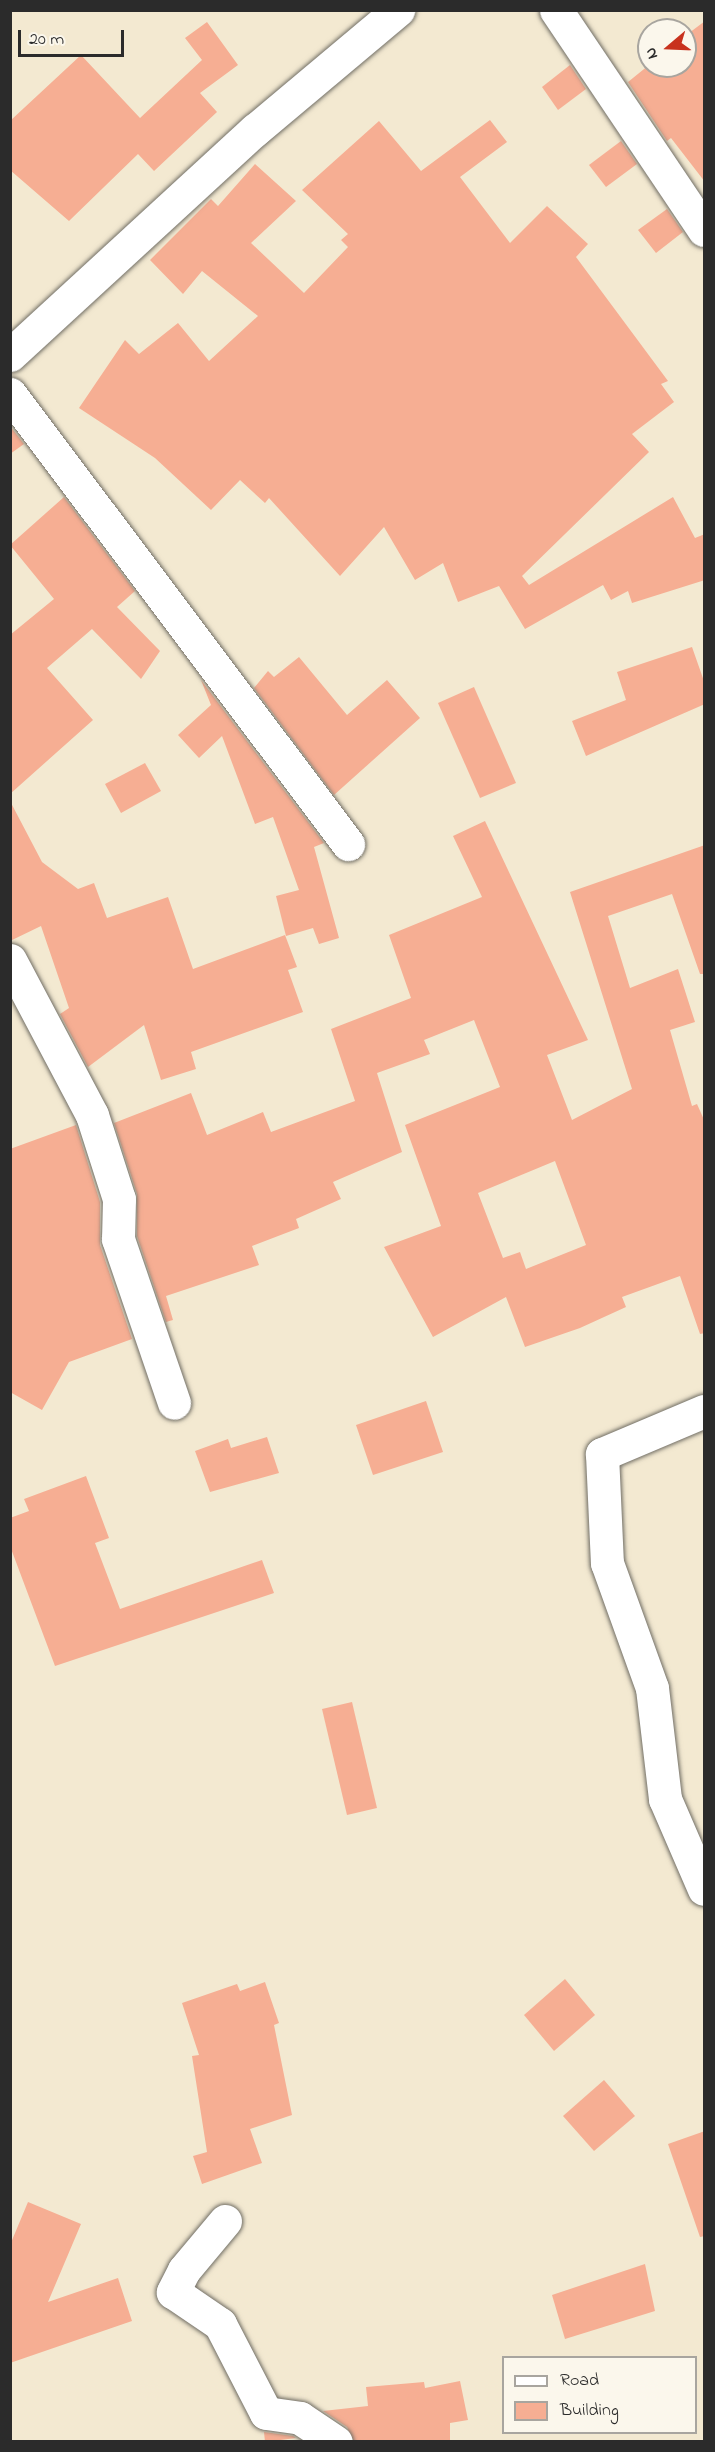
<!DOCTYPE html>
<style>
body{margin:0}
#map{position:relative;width:715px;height:2452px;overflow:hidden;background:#f3e9d1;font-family:"Indie Flower",sans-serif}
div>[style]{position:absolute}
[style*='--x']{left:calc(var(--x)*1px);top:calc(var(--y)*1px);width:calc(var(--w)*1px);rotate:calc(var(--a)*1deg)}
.building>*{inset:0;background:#f6ae93}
.roads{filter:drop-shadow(0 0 2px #716e65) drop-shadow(0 0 2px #716e65)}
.minor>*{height:33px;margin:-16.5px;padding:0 16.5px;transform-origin:16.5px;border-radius:16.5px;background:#fff}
span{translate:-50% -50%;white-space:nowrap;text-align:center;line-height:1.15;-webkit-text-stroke:5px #fbf7ec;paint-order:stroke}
.frame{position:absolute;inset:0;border:12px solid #2b2b2b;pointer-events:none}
.legend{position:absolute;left:502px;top:2356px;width:195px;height:78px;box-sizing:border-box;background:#fbf7ec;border:2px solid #a8a59f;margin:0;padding:8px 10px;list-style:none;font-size:18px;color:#2b2b2b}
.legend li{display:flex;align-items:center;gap:12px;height:30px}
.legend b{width:30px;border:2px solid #a8a59f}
.north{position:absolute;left:637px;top:18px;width:60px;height:60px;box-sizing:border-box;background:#fbf7ec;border:2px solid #a8a59f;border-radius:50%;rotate:251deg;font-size:16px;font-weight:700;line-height:24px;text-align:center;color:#2b2b2b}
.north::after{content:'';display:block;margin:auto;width:21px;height:27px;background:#c8321e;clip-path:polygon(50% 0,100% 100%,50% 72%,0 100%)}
.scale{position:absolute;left:18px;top:30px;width:106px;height:27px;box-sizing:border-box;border:3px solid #2b2b2b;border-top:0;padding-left:8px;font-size:18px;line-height:21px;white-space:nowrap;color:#2b2b2b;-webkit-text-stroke:4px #fbf7ec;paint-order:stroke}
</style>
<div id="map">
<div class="building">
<div style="clip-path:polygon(705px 21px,705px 182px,671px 138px,667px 141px,628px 82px,649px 65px,685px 66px,685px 36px)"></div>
<div style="clip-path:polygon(207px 22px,238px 65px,200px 93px,217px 112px,154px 171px,138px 154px,69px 221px,10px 170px,10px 121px,81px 55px,140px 118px,202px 60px,185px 38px)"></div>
<div style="clip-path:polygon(570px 65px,586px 89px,558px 110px,542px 87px)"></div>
<div style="clip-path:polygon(490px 120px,507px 142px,460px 177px,510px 243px,547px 206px,588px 244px,576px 257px,668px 381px,661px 384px,674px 402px,632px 434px,649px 452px,522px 576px,529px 585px,673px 497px,695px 538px,705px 534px,705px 580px,632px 603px,628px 591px,611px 600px,603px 585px,525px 629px,499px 586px,458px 602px,443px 563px,415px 580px,384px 527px,340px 576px,269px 498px,265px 503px,240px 480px,211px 510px,155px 458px,79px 408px,125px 340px,139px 354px,178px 323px,209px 361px,258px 316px,202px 271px,183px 294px,150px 260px,211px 199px,218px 206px,255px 164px,296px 201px,251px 243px,304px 293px,348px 247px,341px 240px,348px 234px,302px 190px,379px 121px,421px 171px)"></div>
<div style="clip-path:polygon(621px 141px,637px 164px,606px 187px,589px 165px)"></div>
<div style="clip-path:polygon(667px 209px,683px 232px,656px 253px,638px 230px)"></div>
<div style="clip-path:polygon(10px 426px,24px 444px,10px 454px)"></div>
<div style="clip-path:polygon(64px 497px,135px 591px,117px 607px,160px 651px,141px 679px,92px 629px,47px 668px,93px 720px,10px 794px,10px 635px,54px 599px,10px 545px)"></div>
<div style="clip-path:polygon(692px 647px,705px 684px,705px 704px,586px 756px,572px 721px,626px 700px,617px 672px)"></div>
<div style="clip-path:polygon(299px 657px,347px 715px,387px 680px,420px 718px,334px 795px,254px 688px,268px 671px,274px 677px)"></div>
<div style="clip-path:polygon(201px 680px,324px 843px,314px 847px,339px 938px,319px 944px,313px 928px,286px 936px,276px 896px,299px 890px,273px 817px,255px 824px,222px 736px,199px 758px,178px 735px,211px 705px)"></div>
<div style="clip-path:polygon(474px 687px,516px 783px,480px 798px,438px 703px)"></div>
<div style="clip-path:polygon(145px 763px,161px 791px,121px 813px,105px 784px)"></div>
<div style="clip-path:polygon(10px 801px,42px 862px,78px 889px,94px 883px,107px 918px,168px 897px,193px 969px,285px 935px,297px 967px,288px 970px,303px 1012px,191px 1052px,196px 1069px,161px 1080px,144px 1025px,88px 1067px,60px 1014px,69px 1008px,41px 926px,10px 941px)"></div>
<div style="clip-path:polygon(evenodd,485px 821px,588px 1040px,547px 1055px,572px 1120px,632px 1089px,570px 892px,705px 845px,705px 974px,700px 974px,672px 894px,608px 916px,630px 988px,678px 969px,695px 1022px,670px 1030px,692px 1106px,697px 1104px,705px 1122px,705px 1333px,700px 1334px,680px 1276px,622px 1297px,626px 1307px,580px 1328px,525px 1347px,506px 1297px,433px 1337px,384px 1247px,441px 1226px,405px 1125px,500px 1087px,474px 1020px,424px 1040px,430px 1054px,377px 1073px,402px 1152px,333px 1182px,341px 1199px,296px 1219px,299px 1228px,252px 1246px,259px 1265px,166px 1296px,173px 1320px,166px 1322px,137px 1236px,137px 1194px,114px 1123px,191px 1093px,207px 1135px,263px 1112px,271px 1132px,355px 1101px,331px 1029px,411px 998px,389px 935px,482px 897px,453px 836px,485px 821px,555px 1161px,586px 1245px,526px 1269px,520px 1252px,503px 1258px,478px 1193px,555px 1161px)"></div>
<div style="clip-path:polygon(76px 1125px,100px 1202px,100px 1245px,132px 1339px,69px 1362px,42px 1410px,10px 1392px,10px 1149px)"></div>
<div style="clip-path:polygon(426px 1401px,443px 1452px,373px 1475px,356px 1425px)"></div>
<div style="clip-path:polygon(267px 1437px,279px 1473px,210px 1492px,195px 1451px,228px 1439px,231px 1448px)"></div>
<div style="clip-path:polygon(86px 1476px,109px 1538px,95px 1543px,120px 1609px,262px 1560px,274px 1593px,55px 1666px,10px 1546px,10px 1518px,29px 1511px,24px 1499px)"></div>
<div style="clip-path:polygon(352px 1702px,377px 1808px,347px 1815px,322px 1709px)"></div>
<div style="clip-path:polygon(565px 1979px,595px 2015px,554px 2051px,524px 2015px)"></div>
<div style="clip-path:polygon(265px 1982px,279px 2023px,274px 2025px,292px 2115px,250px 2129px,262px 2163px,202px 2184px,193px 2156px,207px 2152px,192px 2056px,199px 2055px,182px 2003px,237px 1984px,240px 1991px)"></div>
<div style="clip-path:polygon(604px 2080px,635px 2116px,594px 2151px,563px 2116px)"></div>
<div style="clip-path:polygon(705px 2131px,705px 2236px,700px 2237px,668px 2144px)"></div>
<div style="clip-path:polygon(28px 2202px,81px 2224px,48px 2302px,118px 2278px,132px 2321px,10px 2363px,10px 2245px)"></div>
<div style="clip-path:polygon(645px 2264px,655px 2311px,565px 2339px,552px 2295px)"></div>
<div style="clip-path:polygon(460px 2381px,468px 2420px,450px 2423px,450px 2442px,354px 2442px,347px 2427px,323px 2411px,368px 2406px,366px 2387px,424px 2382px,425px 2388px)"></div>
<div style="clip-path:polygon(264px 2432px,293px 2436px,296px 2438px,265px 2442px)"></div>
</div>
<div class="roads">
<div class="minor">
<div style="--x:556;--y:10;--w:265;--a:56.1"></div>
<div style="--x:10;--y:355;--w:333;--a:-42.6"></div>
<div style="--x:255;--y:130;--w:187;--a:-40"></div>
<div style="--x:10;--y:394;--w:563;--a:53.09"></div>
<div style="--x:10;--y:960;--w:175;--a:62.1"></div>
<div style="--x:92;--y:1115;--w:88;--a:72.2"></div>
<div style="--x:119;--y:1199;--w:40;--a:91.4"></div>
<div style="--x:118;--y:1239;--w:173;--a:71.1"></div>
<div style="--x:704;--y:1411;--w:111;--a:157.1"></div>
<div style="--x:602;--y:1454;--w:109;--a:87.4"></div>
<div style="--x:607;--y:1563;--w:133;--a:70.2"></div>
<div style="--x:652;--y:1688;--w:112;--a:83.3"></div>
<div style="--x:665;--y:1799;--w:98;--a:66.6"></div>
<div style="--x:225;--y:2221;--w:64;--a:129.9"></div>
<div style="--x:184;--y:2270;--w:25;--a:117"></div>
<div style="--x:173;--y:2292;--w:57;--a:34.2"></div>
<div style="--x:220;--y:2324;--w:100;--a:62.7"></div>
<div style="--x:266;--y:2413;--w:34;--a:8"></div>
<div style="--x:300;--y:2418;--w:43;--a:33.7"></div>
</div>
</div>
<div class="frame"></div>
<ul class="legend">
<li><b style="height:8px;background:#fff"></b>Road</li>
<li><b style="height:16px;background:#f6ae93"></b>Building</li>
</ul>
<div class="north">N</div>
<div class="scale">20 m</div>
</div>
